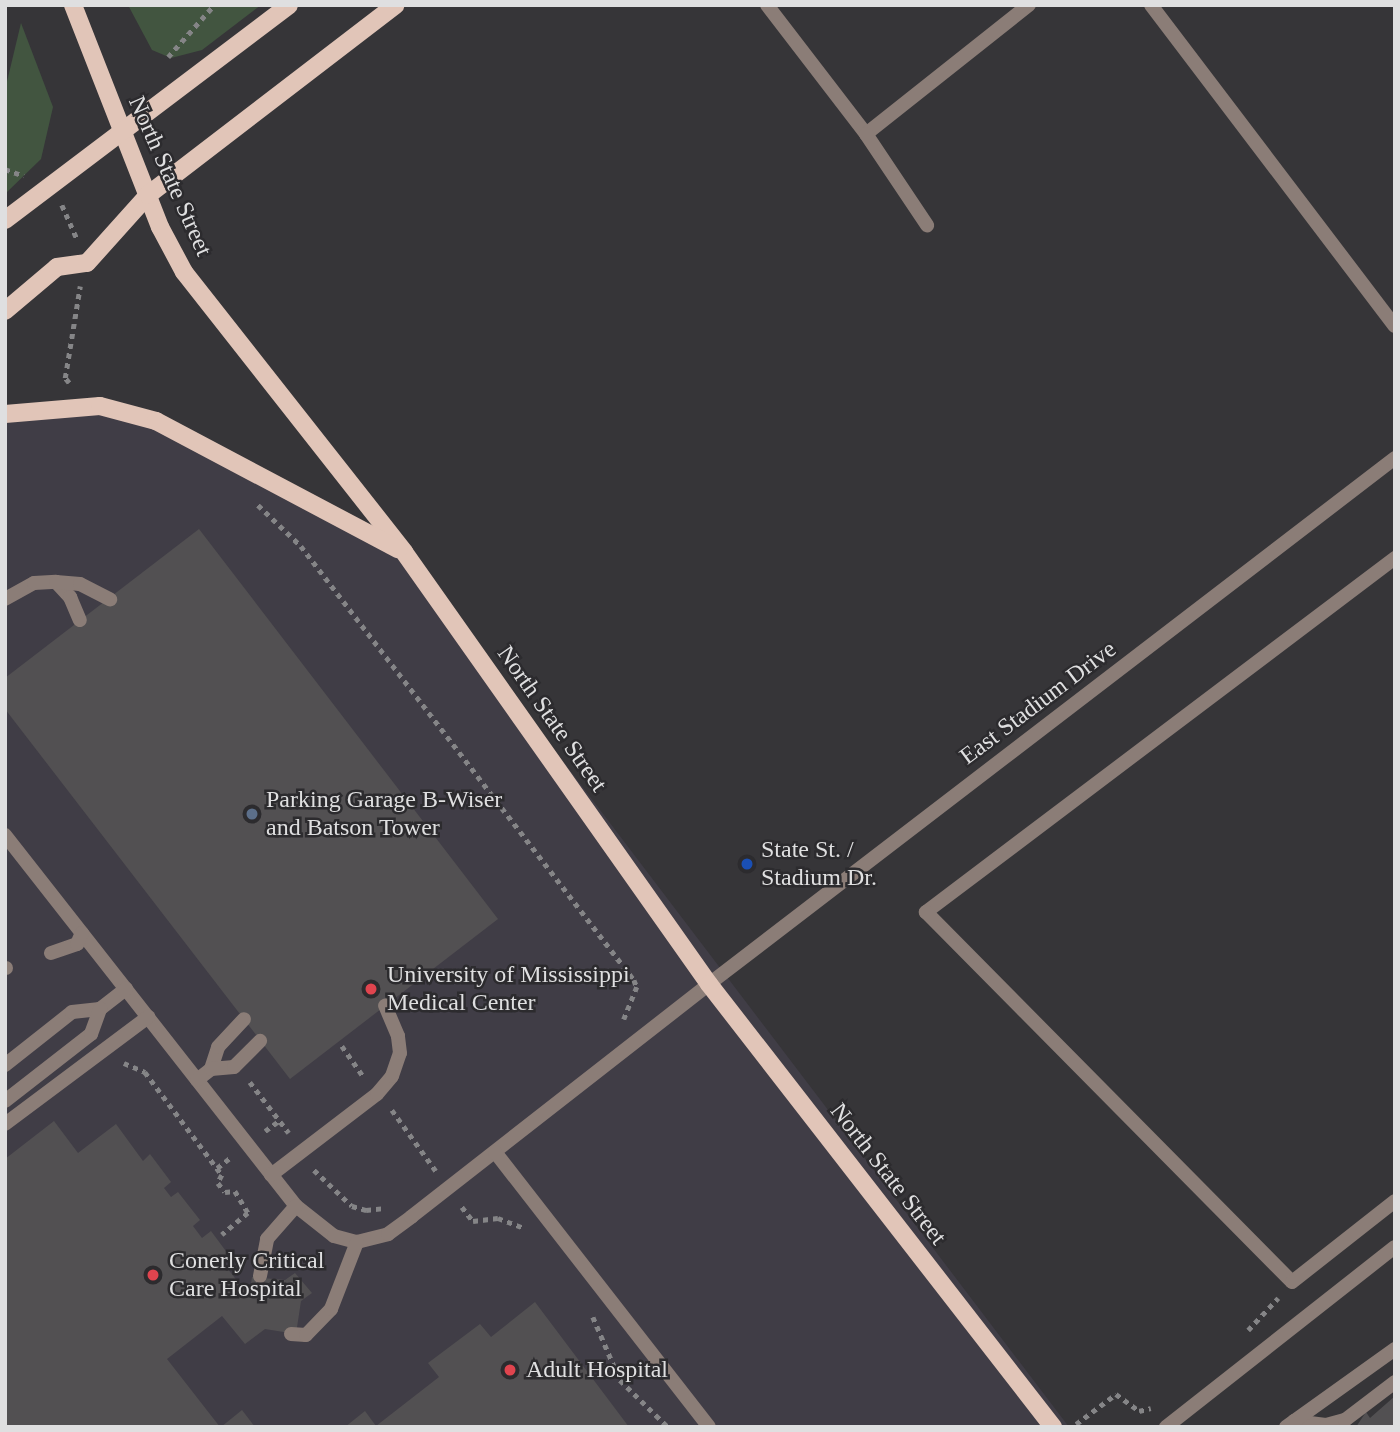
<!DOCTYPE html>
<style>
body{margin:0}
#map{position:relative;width:1400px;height:1432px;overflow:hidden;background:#363538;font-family:Georgia,serif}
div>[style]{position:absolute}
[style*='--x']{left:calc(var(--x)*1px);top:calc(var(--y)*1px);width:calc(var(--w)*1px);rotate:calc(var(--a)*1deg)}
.built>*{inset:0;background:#403d46}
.green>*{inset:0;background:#425540}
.building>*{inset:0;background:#525052}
.path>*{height:4.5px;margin-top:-2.25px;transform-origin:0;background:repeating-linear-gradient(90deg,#858587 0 5px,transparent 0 10px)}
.service>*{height:14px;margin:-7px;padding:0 7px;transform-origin:7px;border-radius:7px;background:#8b7d77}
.minor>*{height:14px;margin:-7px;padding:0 7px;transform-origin:7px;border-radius:7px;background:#8b7d77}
.primary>*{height:18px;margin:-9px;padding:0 9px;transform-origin:9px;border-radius:9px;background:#e1c5b8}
.dots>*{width:19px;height:19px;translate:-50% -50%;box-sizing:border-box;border:4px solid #2c2b2e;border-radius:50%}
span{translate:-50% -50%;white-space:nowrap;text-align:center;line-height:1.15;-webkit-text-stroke:5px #2c2b2e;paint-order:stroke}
.street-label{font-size:24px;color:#dfdfe0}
.poi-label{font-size:24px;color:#dfdfe0}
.left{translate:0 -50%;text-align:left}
.frame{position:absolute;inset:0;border:7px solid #dfdfe0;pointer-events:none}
</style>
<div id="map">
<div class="built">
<div style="clip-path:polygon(42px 408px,156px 421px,404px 552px,1069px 1427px,5px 1427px,5px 414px)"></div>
</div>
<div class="green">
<div style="clip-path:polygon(128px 5px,261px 5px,202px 50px,171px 58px,152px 50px)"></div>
<div style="clip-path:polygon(21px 23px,53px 107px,41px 159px,5px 194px,5px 90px)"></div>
</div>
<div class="building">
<div style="clip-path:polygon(199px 529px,498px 919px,290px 1079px,5px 709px,5px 678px)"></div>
<div style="clip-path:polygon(54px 1121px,78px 1153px,116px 1124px,143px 1161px,150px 1154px,171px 1182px,164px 1188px,171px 1197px,178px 1192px,200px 1220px,193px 1226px,202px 1238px,211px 1231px,231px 1258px,224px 1264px,249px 1296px,252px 1277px,285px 1280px,295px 1273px,312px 1293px,301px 1301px,296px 1334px,265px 1329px,245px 1344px,222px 1316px,167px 1359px,220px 1427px,5px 1427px,5px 1159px)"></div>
<div style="clip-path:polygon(535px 1302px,629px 1427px,345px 1427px,365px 1411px,376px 1426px,439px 1377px,428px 1363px,480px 1324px,491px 1337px)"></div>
<div style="clip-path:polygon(1395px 1396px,1395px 1427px,1356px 1427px,1366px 1412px,1370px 1418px)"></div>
<div style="clip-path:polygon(242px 1410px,255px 1427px,221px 1427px)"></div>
</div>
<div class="path">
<div style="--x:168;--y:57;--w:69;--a:-48.5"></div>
<div style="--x:5;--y:169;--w:20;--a:20"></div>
<div style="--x:62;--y:205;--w:37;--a:66"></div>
<div style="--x:69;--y:383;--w:6;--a:-129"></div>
<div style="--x:65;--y:378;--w:93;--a:-80.7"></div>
<div style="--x:258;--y:505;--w:59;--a:43.6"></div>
<div style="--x:301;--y:546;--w:547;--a:52.5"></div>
<div style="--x:634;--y:980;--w:8;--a:67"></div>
<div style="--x:637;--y:987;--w:35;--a:112"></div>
<div style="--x:342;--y:1046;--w:38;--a:55"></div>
<div style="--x:124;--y:1063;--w:23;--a:23"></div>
<div style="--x:145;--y:1072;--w:129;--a:53.2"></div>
<div style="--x:222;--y:1175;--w:9;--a:117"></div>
<div style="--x:218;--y:1183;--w:11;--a:52"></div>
<div style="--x:225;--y:1192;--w:10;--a:-6"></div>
<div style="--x:235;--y:1191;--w:26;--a:59"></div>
<div style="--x:248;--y:1213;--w:34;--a:140"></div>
<div style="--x:250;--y:1082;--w:64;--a:52.6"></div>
<div style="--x:392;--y:1110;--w:75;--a:54.2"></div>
<div style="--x:265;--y:1131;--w:19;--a:-36"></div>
<div style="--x:217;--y:1168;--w:16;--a:-38"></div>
<div style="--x:314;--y:1170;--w:52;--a:43.5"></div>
<div style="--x:352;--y:1206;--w:15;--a:16"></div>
<div style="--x:366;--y:1210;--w:18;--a:-6"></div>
<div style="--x:462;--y:1207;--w:18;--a:52"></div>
<div style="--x:473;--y:1221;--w:25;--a:-7"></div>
<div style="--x:498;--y:1218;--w:28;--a:21"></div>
<div style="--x:593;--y:1317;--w:69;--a:66.8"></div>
<div style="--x:620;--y:1380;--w:67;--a:44.4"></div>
<div style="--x:1248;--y:1330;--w:44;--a:-46.8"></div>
<div style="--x:1076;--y:1424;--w:50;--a:-36.9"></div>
<div style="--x:1116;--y:1394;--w:29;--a:36"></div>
<div style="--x:1139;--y:1411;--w:12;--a:-14"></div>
</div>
<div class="service">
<div style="--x:767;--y:5;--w:163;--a:52.5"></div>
<div style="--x:866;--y:134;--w:208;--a:-38.4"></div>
<div style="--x:1151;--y:5;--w:403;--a:52.8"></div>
<div style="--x:866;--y:134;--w:110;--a:56.2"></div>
<div style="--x:1395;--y:558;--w:588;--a:142.95"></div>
<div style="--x:926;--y:912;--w:520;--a:45.31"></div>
<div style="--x:1292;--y:1282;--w:131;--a:-38.2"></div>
<div style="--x:56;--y:582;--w:21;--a:47"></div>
<div style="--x:70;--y:597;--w:25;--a:67"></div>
<div style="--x:5;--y:599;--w:33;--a:-29"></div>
<div style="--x:34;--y:583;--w:22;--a:-3"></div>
<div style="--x:56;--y:582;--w:24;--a:5"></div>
<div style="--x:80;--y:584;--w:34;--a:27"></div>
<div style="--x:5;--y:835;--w:472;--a:51.9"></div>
<div style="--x:296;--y:1206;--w:48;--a:38.3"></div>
<div style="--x:334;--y:1236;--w:24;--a:15"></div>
<div style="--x:357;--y:1242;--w:32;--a:-14"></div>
<div style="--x:388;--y:1234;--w:29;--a:-36"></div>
<div style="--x:411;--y:1217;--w:378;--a:-38"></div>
<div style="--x:51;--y:953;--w:28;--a:-19"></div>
<div style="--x:77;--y:944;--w:12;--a:-66"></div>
<div style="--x:5;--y:968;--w:1;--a:0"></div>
<div style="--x:5;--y:1065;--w:85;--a:-38.3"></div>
<div style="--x:72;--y:1012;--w:28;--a:-6"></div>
<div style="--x:100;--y:1009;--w:33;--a:-38"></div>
<div style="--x:211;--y:1069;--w:23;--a:-72"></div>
<div style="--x:218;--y:1047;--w:38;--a:-47"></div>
<div style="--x:197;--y:1080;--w:18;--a:-38"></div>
<div style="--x:211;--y:1069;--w:23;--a:-5"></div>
<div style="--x:234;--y:1067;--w:37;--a:-45"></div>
<div style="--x:5;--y:1101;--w:109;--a:-37.9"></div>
<div style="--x:91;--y:1034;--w:27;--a:-70"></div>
<div style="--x:5;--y:1124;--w:179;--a:-36.8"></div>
<div style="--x:495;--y:1152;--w:348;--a:52.1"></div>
<div style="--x:271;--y:1175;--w:133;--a:-37.4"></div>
<div style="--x:377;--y:1094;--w:23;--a:-50"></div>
<div style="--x:392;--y:1076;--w:24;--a:-71"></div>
<div style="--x:400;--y:1053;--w:17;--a:-97"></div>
<div style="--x:398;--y:1036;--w:33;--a:-113"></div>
<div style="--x:260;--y:1276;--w:38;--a:-79"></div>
<div style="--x:267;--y:1239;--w:44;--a:-48.7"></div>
<div style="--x:291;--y:1334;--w:15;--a:4"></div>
<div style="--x:306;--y:1335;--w:36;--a:-46"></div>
<div style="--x:331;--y:1309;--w:72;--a:-68.8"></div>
<div style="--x:1294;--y:1421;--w:32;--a:7"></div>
<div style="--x:1326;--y:1425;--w:20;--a:-15"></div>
<div style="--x:1345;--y:1420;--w:63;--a:-37.2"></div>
<div style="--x:1166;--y:1427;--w:291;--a:-38.2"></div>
<div style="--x:1286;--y:1427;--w:134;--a:-35.6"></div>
</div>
<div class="minor">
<div style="--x:709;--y:984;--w:864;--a:-37.48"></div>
</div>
<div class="primary">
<div style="--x:73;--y:5;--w:238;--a:68.6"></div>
<div style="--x:160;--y:227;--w:51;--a:61.9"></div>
<div style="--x:184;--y:272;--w:356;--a:51.8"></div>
<div style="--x:404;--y:552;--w:529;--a:54.78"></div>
<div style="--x:709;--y:984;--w:561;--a:52.17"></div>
<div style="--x:5;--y:220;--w:356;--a:-37.1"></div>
<div style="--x:5;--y:311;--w:68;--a:-40.2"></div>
<div style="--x:57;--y:267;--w:30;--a:-8"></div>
<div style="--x:87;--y:263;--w:91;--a:-48.1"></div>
<div style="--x:148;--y:195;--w:312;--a:-37.5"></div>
<div style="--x:5;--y:414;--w:95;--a:-4.8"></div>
<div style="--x:100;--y:406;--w:58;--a:15"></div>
<div style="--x:156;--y:421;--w:274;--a:27.9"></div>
</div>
<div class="dots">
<div style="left:252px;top:814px;background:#5c6f8a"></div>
<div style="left:747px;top:864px;background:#1a4fb4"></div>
<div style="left:371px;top:989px;background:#e0444e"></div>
<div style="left:153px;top:1275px;background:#e0444e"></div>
<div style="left:510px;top:1370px;background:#e0444e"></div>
</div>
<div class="street-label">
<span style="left:170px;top:176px;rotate:66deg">North State Street</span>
<span style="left:1038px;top:703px;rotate:-37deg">East Stadium Drive</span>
<span style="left:552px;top:719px;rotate:55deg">North State Street</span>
<span style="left:888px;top:1174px;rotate:52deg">North State Street</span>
</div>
<div class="poi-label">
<span class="left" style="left:266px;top:814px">Parking Garage B-Wiser<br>and Batson Tower</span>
<span class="left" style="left:761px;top:864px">State St. /<br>Stadium Dr.</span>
<span class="left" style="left:387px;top:989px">University of Mississippi<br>Medical Center</span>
<span class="left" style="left:169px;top:1275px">Conerly Critical<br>Care Hospital</span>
<span class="left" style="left:526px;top:1370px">Adult Hospital</span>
</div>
<div class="frame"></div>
</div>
